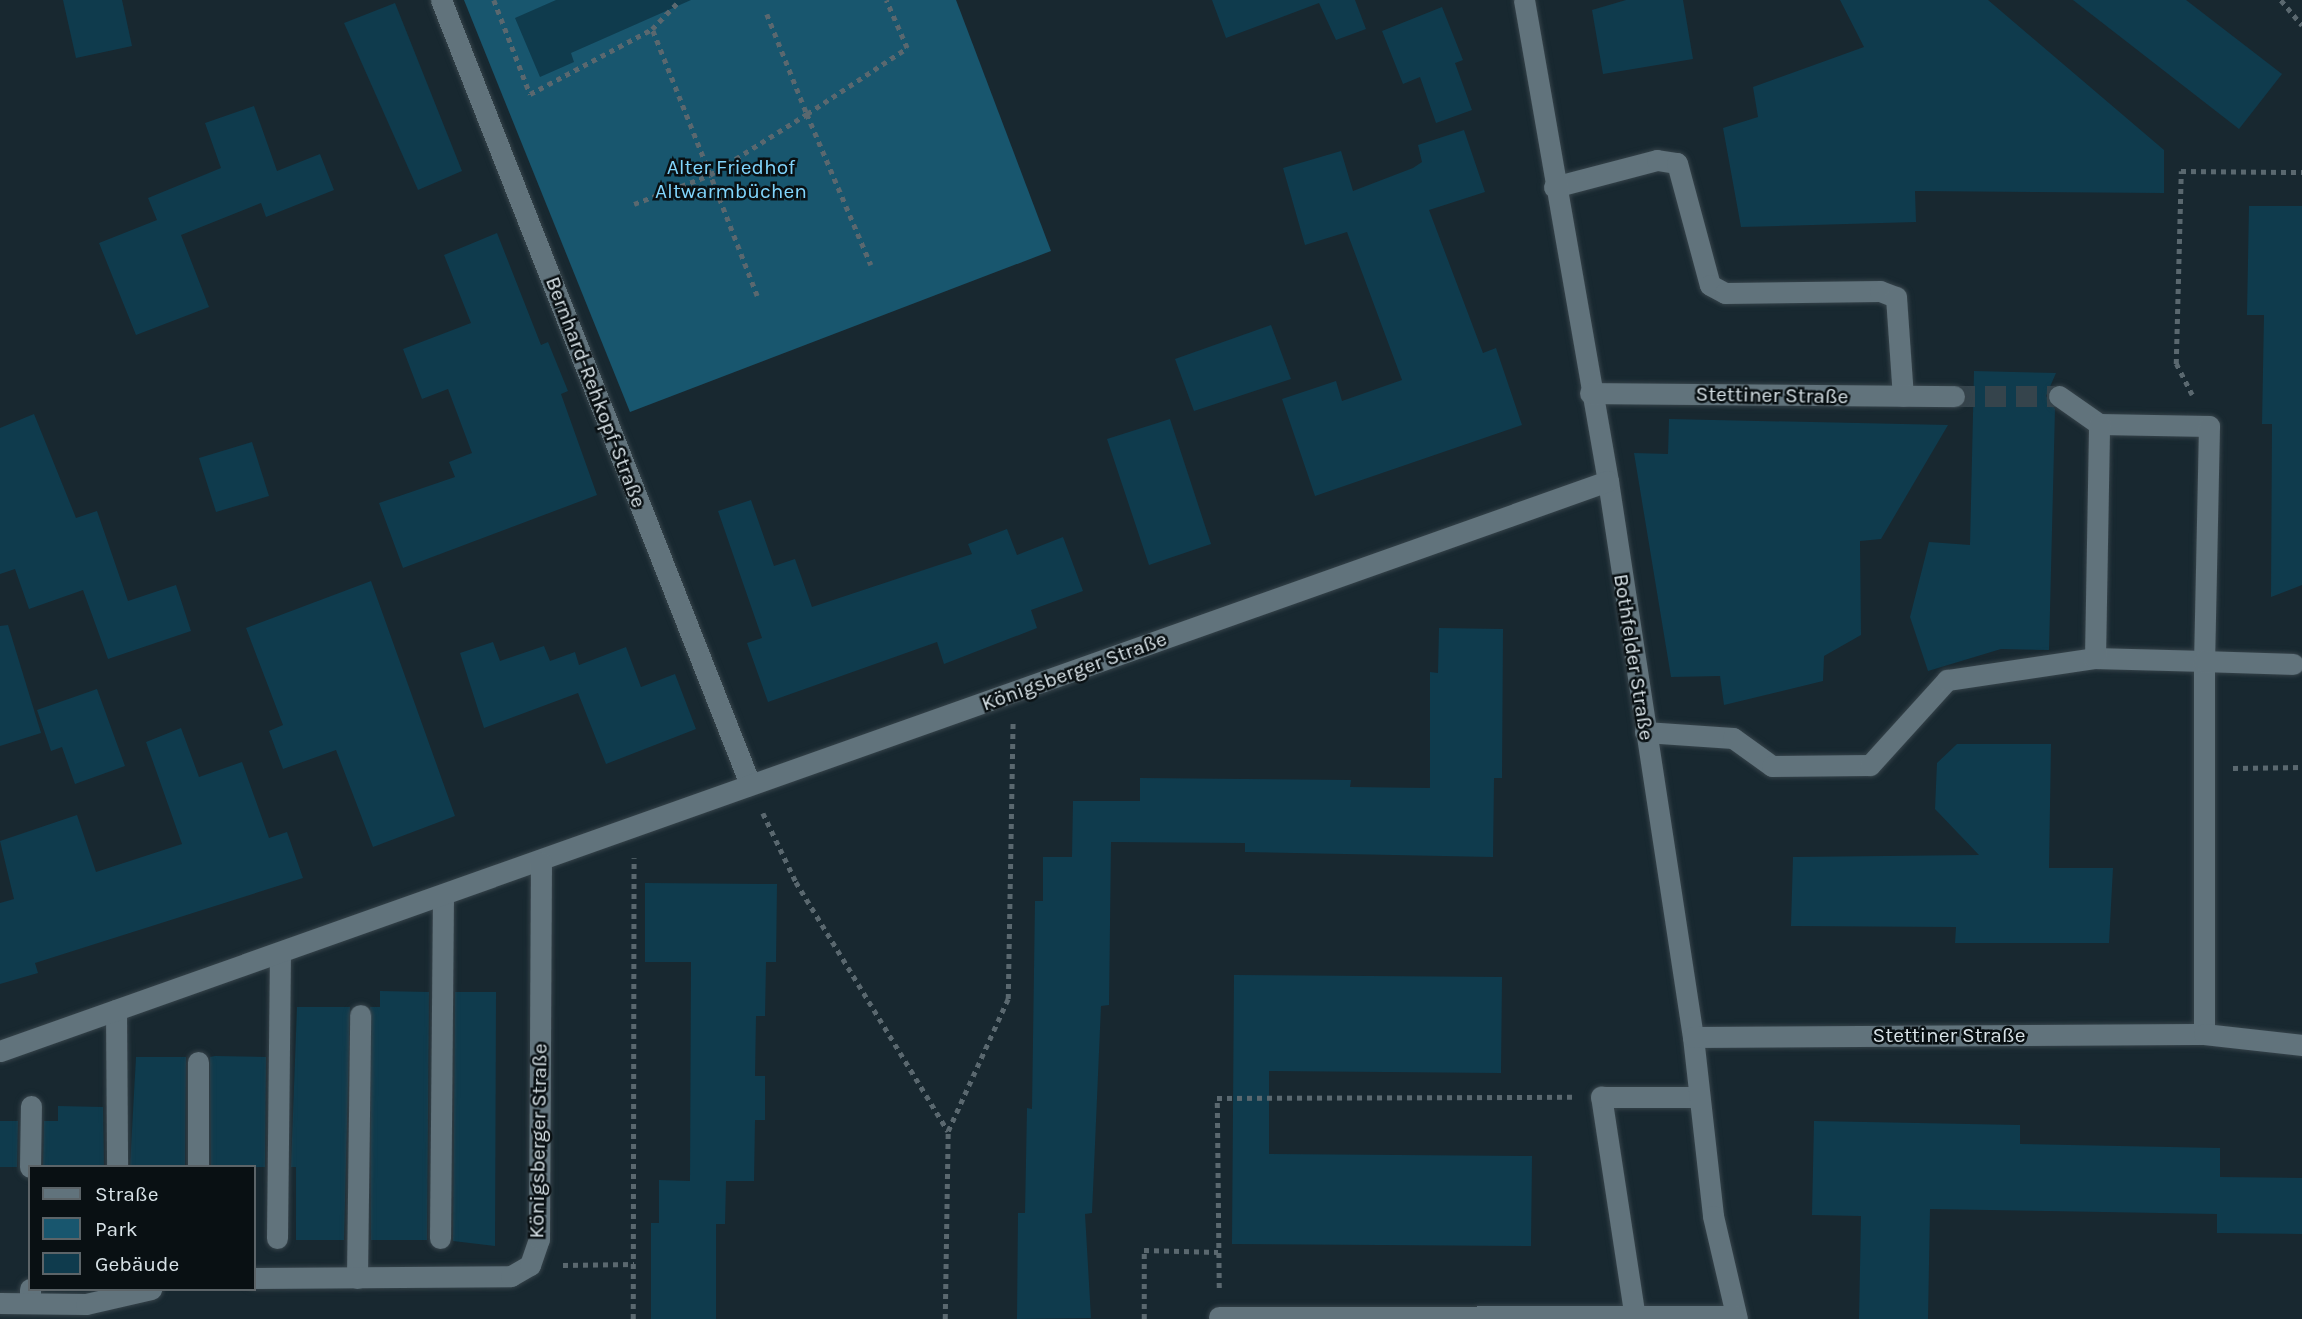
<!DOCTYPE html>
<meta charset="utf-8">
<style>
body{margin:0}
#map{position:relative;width:2302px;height:1319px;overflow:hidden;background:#182830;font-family:Karla,sans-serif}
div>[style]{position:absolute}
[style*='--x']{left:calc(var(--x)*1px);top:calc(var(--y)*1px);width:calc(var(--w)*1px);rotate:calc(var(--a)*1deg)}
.green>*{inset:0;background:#18566e}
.building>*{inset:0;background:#0f3b4d}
.street-tunnel>*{height:21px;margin-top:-10.5px;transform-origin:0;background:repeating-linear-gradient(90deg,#35444c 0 21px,transparent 0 31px)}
.path>*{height:4.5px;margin-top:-2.25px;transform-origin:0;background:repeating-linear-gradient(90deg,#5a686f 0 5px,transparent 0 10px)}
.roads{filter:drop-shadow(0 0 2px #36434a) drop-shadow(0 0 2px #36434a)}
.lane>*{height:21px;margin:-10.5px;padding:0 10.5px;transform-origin:10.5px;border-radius:10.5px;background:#61737c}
.street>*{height:21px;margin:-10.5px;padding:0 10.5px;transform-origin:10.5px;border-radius:10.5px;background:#61737c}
span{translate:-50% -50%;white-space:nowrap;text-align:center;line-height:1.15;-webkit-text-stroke:5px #091013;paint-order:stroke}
.park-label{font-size:21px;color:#81d5fc}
.street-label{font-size:21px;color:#d9e3e8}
.legend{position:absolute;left:28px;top:1165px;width:228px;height:126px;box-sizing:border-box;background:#091013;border:2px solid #5c6468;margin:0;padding:9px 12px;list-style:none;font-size:21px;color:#d9e3e8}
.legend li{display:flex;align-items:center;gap:14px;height:35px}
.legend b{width:35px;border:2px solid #5c6468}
</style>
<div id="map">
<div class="green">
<div style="clip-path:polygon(464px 0,956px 0,1051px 251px,630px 412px)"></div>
</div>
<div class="building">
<div style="clip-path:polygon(63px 0,122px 0,132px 46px,76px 58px)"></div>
<div style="clip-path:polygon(556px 0,691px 0,571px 53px,574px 62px,540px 77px,515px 18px)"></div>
<div style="clip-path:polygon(1212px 0,1355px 0,1366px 29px,1336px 40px,1319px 3px,1226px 38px)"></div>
<div style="clip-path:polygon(1626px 0,1683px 0,1693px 59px,1603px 74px,1592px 10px)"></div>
<div style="clip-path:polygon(1840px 0,1988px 0,2164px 150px,2164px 193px,1915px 191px,1916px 222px,1741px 227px,1723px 128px,1758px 117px,1753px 87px,1864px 47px)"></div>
<div style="clip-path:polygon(2073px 0,2186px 0,2282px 74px,2239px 129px)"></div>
<div style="clip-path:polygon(395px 3px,462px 171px,418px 190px,344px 23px)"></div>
<div style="clip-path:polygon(1442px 7px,1463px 60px,1455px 63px,1472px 110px,1436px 123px,1420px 77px,1403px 84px,1382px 31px)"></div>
<div style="clip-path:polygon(254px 106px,277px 171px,320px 154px,334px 190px,266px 217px,261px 203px,181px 235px,209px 307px,136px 335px,99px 243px,157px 220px,148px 198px,221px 168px,205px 123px)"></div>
<div style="clip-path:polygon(1464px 130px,1485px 192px,1429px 210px,1483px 353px,1496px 348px,1522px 425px,1315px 496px,1282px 399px,1336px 381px,1342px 401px,1402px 380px,1347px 232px,1305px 245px,1283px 168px,1341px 151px,1353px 191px,1413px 168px,1422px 162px,1418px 145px)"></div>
<div style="clip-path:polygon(2249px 206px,2302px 206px,2302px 585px,2271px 597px,2272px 424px,2262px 424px,2264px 315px,2247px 315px)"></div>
<div style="clip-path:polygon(497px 233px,541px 345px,548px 342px,568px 391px,561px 394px,597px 495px,403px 568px,379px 503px,455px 477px,449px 462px,472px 453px,448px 389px,422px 399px,403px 349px,471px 323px,444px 255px)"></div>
<div style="clip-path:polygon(1271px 325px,1291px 379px,1194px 411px,1175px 359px)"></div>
<div style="clip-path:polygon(1974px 371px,2056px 373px,2046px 396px,2055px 409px,2049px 650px,2001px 649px,1928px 671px,1910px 617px,1929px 542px,1970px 545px)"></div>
<div style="clip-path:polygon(34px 414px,76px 518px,97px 511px,128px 601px,176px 585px,191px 631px,108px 659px,83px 590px,29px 609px,15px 569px,0 574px,0 428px)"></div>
<div style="clip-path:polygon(1170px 419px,1211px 544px,1149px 565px,1107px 439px)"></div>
<div style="clip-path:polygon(1669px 419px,1948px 425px,1881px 539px,1860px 541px,1861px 635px,1824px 656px,1823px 681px,1724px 705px,1720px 676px,1671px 677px,1634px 453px,1668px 454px)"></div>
<div style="clip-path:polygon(252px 442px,269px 496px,216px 512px,199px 458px)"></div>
<div style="clip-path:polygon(751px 500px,774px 566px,795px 559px,812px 607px,972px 554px,968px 544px,1007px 529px,1017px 555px,1063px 537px,1083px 591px,1031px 610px,1037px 628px,944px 664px,937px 642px,768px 702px,747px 643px,762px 638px,718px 511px)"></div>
<div style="clip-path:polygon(371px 581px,455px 816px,373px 847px,336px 750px,283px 769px,269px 731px,283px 725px,246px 628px)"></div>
<div style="clip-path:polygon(8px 625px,41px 733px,0 746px,0 626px)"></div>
<div style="clip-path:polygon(1439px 628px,1503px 629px,1502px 778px,1494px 778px,1493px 857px,1245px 852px,1245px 843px,1111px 842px,1109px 1005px,1101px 1006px,1092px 1213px,1085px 1214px,1091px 1318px,1017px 1319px,1018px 1213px,1025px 1213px,1027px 1108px,1032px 1109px,1035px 901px,1043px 901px,1043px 857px,1072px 857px,1073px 801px,1140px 801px,1140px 778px,1351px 780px,1350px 787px,1430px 788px,1430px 672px,1438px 673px)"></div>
<div style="clip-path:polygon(493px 642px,500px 661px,544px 646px,550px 661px,575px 652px,579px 665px,626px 647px,641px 687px,675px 674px,696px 729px,606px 764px,578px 693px,484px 728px,460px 653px)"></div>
<div style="clip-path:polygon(97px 689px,125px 766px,75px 784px,62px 747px,51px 751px,37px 710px)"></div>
<div style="clip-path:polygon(181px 728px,199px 777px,242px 762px,269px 838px,287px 832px,303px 878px,35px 963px,38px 973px,0 984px,0 903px,14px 899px,0 841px,77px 815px,96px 872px,182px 844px,146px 742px)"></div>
<div style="clip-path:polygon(1957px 744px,2051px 744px,2049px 868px,2113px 868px,2109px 943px,1955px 943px,1956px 927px,1791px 926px,1793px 857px,1979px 855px,1935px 809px,1937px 763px)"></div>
<div style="clip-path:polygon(645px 883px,777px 884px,776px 962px,766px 962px,765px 1016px,756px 1016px,755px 1076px,765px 1076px,765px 1120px,755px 1120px,754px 1181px,726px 1181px,725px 1224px,716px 1224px,716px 1319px,651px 1319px,651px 1223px,659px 1223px,659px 1180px,690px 1181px,691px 962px,645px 962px)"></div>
<div style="clip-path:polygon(1234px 975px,1502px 977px,1501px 1073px,1269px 1071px,1269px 1154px,1532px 1156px,1531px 1246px,1232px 1244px)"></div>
<div style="clip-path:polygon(380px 991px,429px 992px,427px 1240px,371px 1240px,370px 1007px,380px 1007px)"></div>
<div style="clip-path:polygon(455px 992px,496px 992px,495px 1246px,453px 1241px)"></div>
<div style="clip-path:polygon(297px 1007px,350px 1007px,344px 1240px,296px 1240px,296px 1167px,291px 1167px)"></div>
<div style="clip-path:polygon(215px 1056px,266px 1057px,265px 1167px,211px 1167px,210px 1057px)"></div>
<div style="clip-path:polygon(136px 1057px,186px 1057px,185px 1167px,130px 1167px)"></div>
<div style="clip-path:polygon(58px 1106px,103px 1107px,104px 1167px,43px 1167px,44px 1121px,58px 1121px)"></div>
<div style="clip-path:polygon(0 1121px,18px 1121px,17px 1167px,0 1167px)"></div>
<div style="clip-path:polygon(1814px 1121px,2020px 1125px,2020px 1144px,2220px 1148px,2220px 1177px,2302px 1178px,2302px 1234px,2217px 1233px,2217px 1214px,1930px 1209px,1928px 1319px,1859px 1319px,1861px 1216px,1812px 1215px)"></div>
</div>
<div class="street-tunnel">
<div style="--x:1954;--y:396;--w:105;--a:0"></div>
</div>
<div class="path">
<div style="--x:494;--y:0;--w:101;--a:69"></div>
<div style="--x:530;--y:94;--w:138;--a:-28"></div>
<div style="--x:652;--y:29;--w:40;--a:-46"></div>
<div style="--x:2281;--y:0;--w:33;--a:50"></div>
<div style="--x:767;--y:14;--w:108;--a:68.2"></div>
<div style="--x:807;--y:114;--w:120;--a:-33.4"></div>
<div style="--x:907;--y:48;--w:52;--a:-113.6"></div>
<div style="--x:634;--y:204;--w:81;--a:-20.9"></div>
<div style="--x:710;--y:175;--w:157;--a:-111.7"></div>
<div style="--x:757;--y:296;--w:130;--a:-111.2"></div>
<div style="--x:710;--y:175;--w:115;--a:-32.2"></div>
<div style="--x:807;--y:114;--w:164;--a:67"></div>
<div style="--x:2192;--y:395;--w:35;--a:-117"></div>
<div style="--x:2176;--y:364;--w:193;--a:-88.5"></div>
<div style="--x:2181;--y:171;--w:121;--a:0.5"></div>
<div style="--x:2233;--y:768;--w:69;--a:-0.8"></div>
<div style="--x:763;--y:813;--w:76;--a:64.4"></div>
<div style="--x:796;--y:882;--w:292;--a:58.6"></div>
<div style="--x:563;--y:1265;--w:71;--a:-0.8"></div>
<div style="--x:1219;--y:1288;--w:190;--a:-90.6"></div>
<div style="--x:1217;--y:1098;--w:355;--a:-0.2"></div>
<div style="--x:633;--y:1319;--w:461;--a:-89.9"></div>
<div style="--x:945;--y:1319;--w:188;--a:-89.1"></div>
<div style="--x:948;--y:1131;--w:145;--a:-65.6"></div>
<div style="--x:1008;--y:999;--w:276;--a:-89"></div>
<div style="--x:1144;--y:1319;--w:69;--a:-90"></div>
<div style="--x:1144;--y:1250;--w:74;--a:1.5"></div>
</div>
<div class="roads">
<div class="lane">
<div style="--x:1554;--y:187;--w:106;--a:-14.7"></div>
<div style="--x:1657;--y:160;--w:20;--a:9"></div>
<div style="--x:1677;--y:163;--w:126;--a:74.9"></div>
<div style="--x:1710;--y:285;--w:17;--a:28"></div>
<div style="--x:1725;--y:293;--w:155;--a:-0.7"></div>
<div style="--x:1880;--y:291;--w:17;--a:21"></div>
<div style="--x:1896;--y:297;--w:99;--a:86"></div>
<div style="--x:1645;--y:732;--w:88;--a:3.9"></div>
<div style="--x:1733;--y:738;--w:48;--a:35.7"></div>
<div style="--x:1772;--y:766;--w:98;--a:-0.6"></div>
<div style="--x:1870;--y:765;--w:115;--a:-47.8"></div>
<div style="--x:1947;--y:680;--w:150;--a:-8.5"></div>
<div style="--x:116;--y:1010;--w:157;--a:89.6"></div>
<div style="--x:30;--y:1167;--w:61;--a:-89.1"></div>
<div style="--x:198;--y:1167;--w:105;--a:-90"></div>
<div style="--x:277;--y:1238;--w:285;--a:-89.4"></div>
<div style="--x:440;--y:1238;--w:342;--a:-89.5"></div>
<div style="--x:357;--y:1278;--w:263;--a:-89.3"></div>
<div style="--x:30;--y:1303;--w:14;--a:-90"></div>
<div style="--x:1635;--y:1318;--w:224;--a:-98.7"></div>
<div style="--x:1601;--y:1097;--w:98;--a:0"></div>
</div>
<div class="street">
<div style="--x:441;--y:0;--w:843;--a:68.49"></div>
<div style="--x:1524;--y:0;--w:488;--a:80.1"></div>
<div style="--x:1608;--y:481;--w:562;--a:81.31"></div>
<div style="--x:1693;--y:1037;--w:180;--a:83.6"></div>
<div style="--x:1713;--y:1216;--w:106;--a:76.9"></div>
<div style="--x:1590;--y:393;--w:364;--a:0.5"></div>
<div style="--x:2059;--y:396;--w:49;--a:35"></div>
<div style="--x:2099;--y:424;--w:110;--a:1"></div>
<div style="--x:2209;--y:426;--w:235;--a:91.2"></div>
<div style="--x:2204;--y:661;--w:109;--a:-178.4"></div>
<div style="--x:2095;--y:658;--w:234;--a:-89"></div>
<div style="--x:2204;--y:1034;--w:373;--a:-90"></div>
<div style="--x:2204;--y:661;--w:89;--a:1.9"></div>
<div style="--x:1693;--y:1037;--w:511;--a:-0.34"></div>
<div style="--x:2204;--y:1034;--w:99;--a:6.4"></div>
<div style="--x:0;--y:1051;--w:1706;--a:-19.52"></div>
<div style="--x:254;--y:1278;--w:257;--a:-0.4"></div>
<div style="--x:511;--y:1276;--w:22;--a:-30"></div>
<div style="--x:530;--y:1265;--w:28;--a:-71"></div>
<div style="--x:539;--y:1239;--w:377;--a:-89.7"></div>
<div style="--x:0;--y:1303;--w:86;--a:0.7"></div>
<div style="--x:86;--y:1304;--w:67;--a:-13"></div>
<div style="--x:1219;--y:1317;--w:517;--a:-0.11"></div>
</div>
</div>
<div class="park-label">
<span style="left:731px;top:179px">Alter Friedhof<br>Altwarmbüchen</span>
</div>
<div class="street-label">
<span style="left:596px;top:392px;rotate:69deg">Bernhard-Rehkopf-Straße</span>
<span style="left:1772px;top:395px;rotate:1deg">Stettiner Straße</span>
<span style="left:1634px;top:657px;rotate:81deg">Bothfelder Straße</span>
<span style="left:1074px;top:671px;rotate:-20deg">Königsberger Straße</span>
<span style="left:1949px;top:1035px">Stettiner Straße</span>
<span style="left:538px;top:1141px;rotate:-89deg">Königsberger Straße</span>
</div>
<ul class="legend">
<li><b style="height:9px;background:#61737c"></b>Straße</li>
<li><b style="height:19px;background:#18566e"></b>Park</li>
<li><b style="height:19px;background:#0f3b4d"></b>Gebäude</li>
</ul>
</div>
